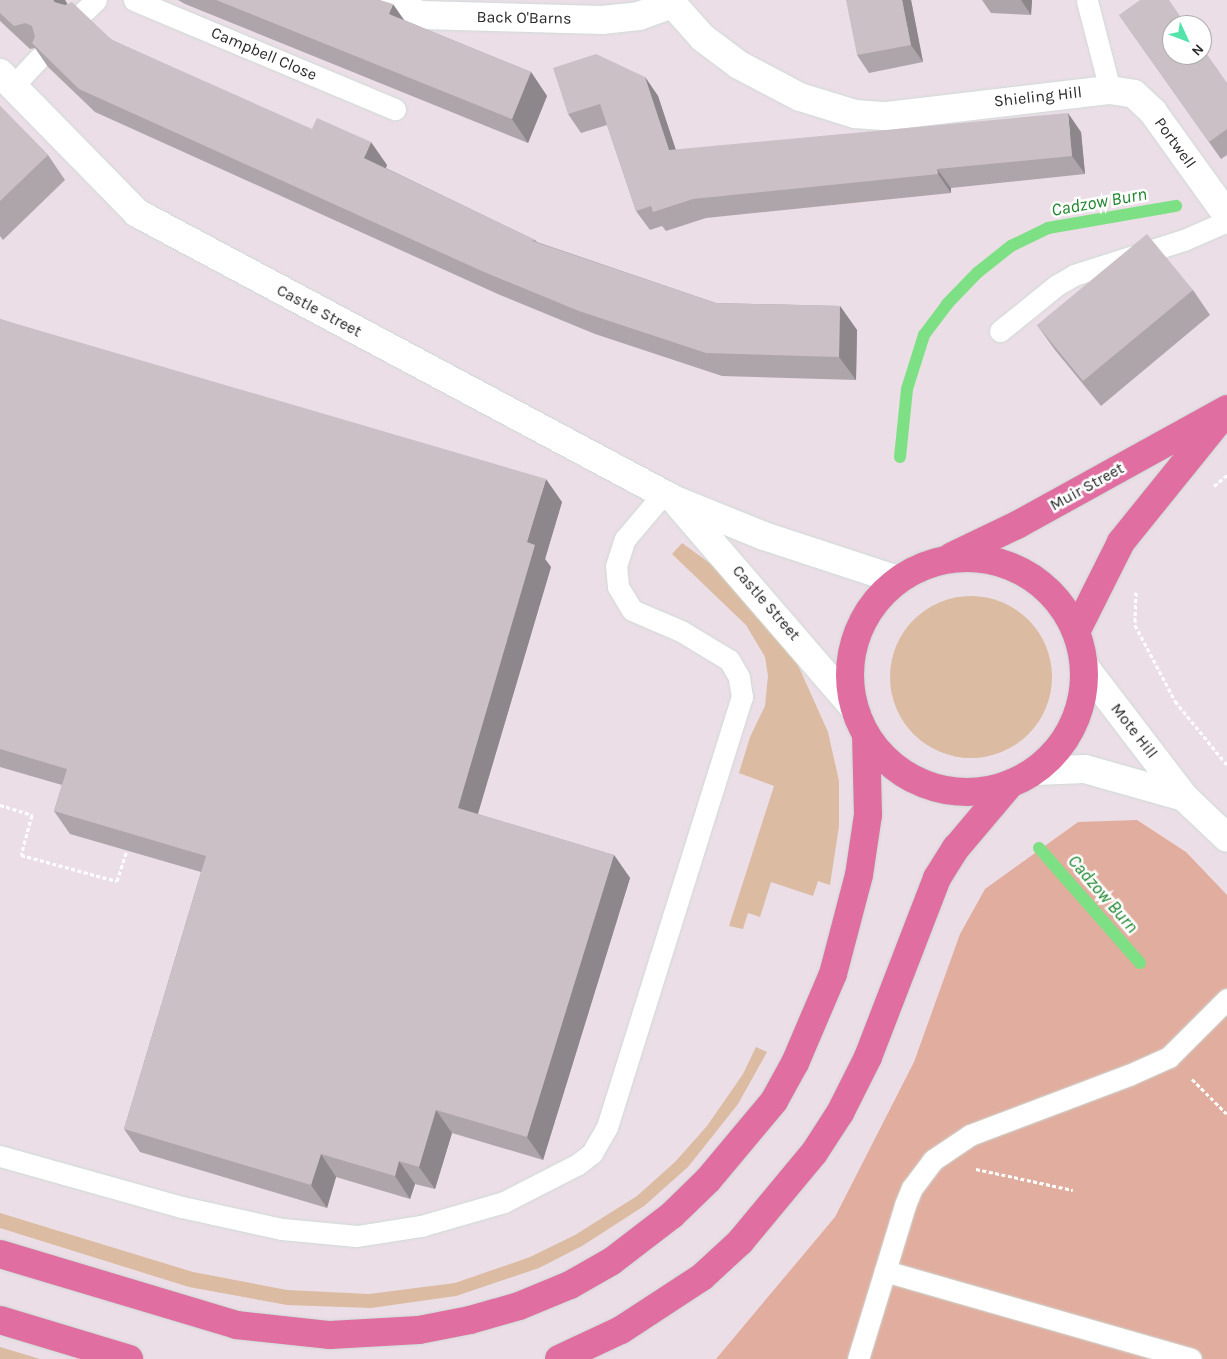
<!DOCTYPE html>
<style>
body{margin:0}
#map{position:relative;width:1227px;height:1359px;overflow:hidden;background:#ebdee6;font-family:Karla,sans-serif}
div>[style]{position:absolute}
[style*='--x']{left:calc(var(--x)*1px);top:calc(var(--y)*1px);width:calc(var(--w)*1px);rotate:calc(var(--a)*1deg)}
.green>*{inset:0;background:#dbbba1}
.round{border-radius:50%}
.pitch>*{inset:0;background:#e1ad9e}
.stream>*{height:12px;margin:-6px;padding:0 6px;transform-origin:6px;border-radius:6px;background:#7ee084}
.path>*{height:3px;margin-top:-1.5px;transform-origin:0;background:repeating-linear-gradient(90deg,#fff 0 4px,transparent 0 6.5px)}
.roads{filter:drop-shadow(0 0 1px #cddad5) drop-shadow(0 0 1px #cddad5)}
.service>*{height:21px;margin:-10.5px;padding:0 10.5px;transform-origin:10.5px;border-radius:10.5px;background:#fff}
.minor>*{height:28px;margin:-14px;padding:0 14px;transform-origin:14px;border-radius:14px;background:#fff}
.primary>*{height:28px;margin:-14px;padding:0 14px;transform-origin:14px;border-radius:14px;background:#e06ea0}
.primary>.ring{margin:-14px;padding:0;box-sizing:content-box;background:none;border:28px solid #e06ea0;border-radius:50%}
.wall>*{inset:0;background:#aea5aa}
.shaded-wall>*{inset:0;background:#8d868b}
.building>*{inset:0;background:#cac0c6}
span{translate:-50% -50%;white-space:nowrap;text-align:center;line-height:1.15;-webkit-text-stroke:5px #fff;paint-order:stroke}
.street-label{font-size:16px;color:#2a2a2a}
.water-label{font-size:18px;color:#1d852c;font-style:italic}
.north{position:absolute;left:1162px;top:15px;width:50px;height:50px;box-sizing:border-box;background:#fff;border:1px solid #aaa;border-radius:50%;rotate:133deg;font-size:14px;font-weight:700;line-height:20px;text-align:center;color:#2a2a2a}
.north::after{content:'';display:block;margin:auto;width:18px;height:22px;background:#52e4ab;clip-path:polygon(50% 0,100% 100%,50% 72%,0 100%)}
</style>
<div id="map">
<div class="green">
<div style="clip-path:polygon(682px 543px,715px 567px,797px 663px,828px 732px,839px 781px,839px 826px,830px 885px,818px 881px,813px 896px,771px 882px,760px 917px,748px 913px,743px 929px,729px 926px,774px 786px,739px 773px,750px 737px,765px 706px,768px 676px,765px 657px,746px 625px,672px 554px)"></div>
<div class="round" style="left:890px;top:596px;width:162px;height:162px"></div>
<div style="clip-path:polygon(756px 1047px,767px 1052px,738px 1104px,688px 1167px,644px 1206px,582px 1246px,539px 1268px,456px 1296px,371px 1308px,287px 1305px,189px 1287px,0 1228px,0 1213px,193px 1272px,287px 1290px,369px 1294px,455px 1283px,530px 1257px,575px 1235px,637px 1196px,675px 1162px,707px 1126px,743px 1074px)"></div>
<div style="clip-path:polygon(0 1347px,40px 1359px,0 1359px)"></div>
</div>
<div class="pitch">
<div style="clip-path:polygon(1137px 820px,1186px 852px,1227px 895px,1227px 1359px,716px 1359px,835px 1217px,914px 1062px,960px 934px,985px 889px,1078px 822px)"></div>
</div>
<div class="stream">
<div style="--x:900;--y:457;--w:68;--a:-84.1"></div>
<div style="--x:907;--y:389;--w:57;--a:-72.5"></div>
<div style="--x:924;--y:335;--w:39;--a:-53"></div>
<div style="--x:947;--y:304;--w:43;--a:-45.9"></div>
<div style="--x:977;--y:273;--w:43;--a:-38.5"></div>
<div style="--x:1011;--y:246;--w:41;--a:-25.9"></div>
<div style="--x:1048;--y:228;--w:130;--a:-9.8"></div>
<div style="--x:1039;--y:848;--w:153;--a:48.7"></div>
</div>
<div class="path">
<div style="--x:1214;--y:486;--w:17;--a:-40"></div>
<div style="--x:1136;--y:592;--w:33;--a:92"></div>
<div style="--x:1135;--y:625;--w:86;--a:62.2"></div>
<div style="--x:1175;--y:701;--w:82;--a:50.9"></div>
<div style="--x:0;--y:805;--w:34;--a:17"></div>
<div style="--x:32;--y:815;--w:41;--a:105.4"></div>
<div style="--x:21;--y:855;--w:99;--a:15.2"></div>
<div style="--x:117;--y:881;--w:32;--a:-72"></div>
<div style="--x:1192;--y:1079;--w:49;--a:45"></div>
<div style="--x:976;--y:1169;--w:99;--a:12.2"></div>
</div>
<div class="roads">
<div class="service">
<div style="--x:134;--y:0;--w:283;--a:22.7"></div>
<div style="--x:1087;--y:1;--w:92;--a:75.5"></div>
<div style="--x:79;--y:16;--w:23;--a:-43"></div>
<div style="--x:13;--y:86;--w:38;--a:-47"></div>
<div style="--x:1000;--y:331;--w:73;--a:-38.9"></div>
<div style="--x:1057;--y:285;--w:20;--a:-30"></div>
<div style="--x:1074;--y:275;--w:115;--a:-17.7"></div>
<div style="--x:1184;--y:240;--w:47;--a:-23.8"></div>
<div style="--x:0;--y:1156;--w:189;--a:15.7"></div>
<div style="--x:182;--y:1207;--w:102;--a:12.4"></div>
<div style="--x:282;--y:1229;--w:75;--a:5.3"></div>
<div style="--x:357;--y:1236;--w:65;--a:-8.9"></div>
<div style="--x:421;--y:1226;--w:86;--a:-16.1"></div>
<div style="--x:504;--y:1202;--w:83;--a:-27.2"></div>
<div style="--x:578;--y:1164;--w:18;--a:-38"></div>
<div style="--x:592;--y:1153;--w:30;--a:-60"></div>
<div style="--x:607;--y:1127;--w:451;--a:-72.6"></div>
<div style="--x:742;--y:697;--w:20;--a:-99"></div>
<div style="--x:739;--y:677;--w:20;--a:-120"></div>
<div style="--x:729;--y:660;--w:56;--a:-148.9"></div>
<div style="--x:681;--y:631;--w:53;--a:-156.8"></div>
<div style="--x:632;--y:610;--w:27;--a:-121"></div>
<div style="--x:618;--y:587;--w:21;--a:-95"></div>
<div style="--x:616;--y:566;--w:28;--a:-72"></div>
<div style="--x:625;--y:539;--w:59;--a:-49.8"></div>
<div style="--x:885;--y:1271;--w:318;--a:16"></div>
<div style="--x:858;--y:1359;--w:161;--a:-73"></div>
<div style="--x:905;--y:1205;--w:18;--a:-68"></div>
<div style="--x:912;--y:1188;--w:35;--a:-53"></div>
<div style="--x:933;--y:1160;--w:45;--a:-34"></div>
<div style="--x:970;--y:1135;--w:170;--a:-20.7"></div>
<div style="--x:1129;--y:1075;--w:44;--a:-24.2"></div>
<div style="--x:1169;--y:1057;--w:82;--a:-45"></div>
</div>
<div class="minor">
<div style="--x:377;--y:0;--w:46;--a:18.8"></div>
<div style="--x:421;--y:15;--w:181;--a:1.6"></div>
<div style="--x:602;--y:20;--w:37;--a:-6"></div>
<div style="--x:639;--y:16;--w:35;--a:-20"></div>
<div style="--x:669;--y:0;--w:51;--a:48.2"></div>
<div style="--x:703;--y:38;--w:45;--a:36.9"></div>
<div style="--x:739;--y:65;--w:69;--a:27.7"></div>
<div style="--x:800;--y:97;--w:58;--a:17.2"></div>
<div style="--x:855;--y:114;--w:32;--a:4"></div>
<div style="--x:887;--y:116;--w:225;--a:-6.7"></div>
<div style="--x:1110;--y:90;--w:24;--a:9"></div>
<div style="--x:1134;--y:94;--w:26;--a:43"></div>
<div style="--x:1153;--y:112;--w:127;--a:54.3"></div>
<div style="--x:0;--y:73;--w:196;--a:45.6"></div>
<div style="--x:137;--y:213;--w:610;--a:28.08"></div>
<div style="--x:675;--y:500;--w:96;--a:22"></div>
<div style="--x:764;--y:536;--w:141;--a:18.2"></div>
<div style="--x:679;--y:505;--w:268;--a:49.2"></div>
<div style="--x:1084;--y:666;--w:165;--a:52.6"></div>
<div style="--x:1184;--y:797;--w:59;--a:43.6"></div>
<div style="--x:1035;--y:771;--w:50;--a:-2.3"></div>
<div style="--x:1085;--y:769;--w:103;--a:15.8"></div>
</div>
<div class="primary">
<div style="--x:952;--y:556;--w:72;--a:-25.5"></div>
<div style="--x:1017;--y:525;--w:240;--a:-28.9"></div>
<div class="ring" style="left:850px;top:558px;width:206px;height:206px"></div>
<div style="--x:1076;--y:632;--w:101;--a:-63.4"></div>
<div style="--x:1121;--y:542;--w:159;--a:-51.1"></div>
<div style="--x:0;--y:1254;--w:246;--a:16.7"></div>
<div style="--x:236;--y:1325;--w:95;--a:6.1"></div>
<div style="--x:330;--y:1335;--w:89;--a:-3.2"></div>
<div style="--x:419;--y:1330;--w:52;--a:-11.1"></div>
<div style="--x:470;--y:1320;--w:51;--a:-15.9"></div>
<div style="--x:519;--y:1306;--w:55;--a:-22.4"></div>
<div style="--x:570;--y:1285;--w:48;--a:-29.7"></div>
<div style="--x:612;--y:1261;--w:76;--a:-37.5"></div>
<div style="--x:672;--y:1215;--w:50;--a:-44.2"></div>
<div style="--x:708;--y:1180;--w:103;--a:-50.1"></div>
<div style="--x:774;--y:1101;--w:43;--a:-61.1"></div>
<div style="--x:795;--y:1063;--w:97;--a:-66.9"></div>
<div style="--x:833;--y:974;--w:102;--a:-75.3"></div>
<div style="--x:859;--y:875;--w:61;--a:-81.5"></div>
<div style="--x:868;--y:815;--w:80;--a:-91.4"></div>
<div style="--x:0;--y:1320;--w:135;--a:16.8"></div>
<div style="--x:559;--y:1359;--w:68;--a:-25.1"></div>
<div style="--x:621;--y:1330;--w:97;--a:-33.2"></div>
<div style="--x:702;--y:1277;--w:52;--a:-42.6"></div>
<div style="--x:740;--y:1242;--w:116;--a:-50.3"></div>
<div style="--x:814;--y:1153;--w:48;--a:-57"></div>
<div style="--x:840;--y:1113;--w:63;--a:-63.4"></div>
<div style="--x:868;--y:1057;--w:192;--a:-68.9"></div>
<div style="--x:937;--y:878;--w:36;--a:-58"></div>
<div style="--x:956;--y:848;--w:84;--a:-49.8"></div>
</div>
</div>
<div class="wall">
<div style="clip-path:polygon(0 0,67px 4px,112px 40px,387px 165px,386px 168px,535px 240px,537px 242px,716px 303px,840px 306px,857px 330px,856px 380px,722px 376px,595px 334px,500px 295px,95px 112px,48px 67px,35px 48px,30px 49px,0 21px)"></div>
<div style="clip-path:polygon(178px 0,380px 0,404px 20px,531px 72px,547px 96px,528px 143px,185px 4px)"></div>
<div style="clip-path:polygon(911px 0,923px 62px,869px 73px,857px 55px)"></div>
<div style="clip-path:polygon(982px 0,1032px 0,1031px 15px,991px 13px)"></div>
<div style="clip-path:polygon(1119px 15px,1227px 83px,1227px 155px,1221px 159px)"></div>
<div style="clip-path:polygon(645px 77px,658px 96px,676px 150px,1081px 132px,1085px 174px,951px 188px,951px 193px,706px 218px,666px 231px,662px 226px,650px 230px,636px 211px,607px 125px,581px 133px,568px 114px)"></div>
<div style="clip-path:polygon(0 106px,48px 155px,65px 180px,3px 240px,0 236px)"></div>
<div style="clip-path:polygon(1193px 290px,1210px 315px,1101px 406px,1055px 350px,1037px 325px)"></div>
<div style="clip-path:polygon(0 319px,562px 502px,545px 559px,551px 567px,478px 814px,614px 855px,630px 878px,543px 1160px,452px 1133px,435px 1189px,415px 1184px,410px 1199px,336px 1177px,327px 1208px,140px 1152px,124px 1129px,201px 872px,70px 834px,54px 811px,62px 785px,0 767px)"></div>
</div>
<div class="shaded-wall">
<div style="clip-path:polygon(53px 0,65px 0,70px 8px,70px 25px)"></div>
<div style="clip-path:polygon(902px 0,911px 0,923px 62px,911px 45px)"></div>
<div style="clip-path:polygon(1021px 0,1032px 0,1031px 15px)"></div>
<div style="clip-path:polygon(393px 4px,409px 27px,389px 14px)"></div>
<div style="clip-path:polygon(531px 72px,547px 96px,528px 143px,512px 119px)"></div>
<div style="clip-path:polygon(645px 77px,658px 96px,682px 169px,669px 150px)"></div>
<div style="clip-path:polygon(1068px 113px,1081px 132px,1085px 174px,1072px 156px)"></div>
<div style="clip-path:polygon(371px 142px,387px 165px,380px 181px,364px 158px)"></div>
<div style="clip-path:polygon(937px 169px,951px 188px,951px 193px,938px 174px)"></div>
<div style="clip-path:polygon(840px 306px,857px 330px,856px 380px,839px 357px)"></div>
<div style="clip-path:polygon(546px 479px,562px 502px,545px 559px,551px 567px,473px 830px,458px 808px,527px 542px)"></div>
<div style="clip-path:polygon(614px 855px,630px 878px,543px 1160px,527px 1137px)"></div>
<div style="clip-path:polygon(436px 1110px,452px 1133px,435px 1189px,419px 1167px)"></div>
<div style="clip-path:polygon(321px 1154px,336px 1177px,327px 1208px,311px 1185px)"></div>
<div style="clip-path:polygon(399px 1161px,415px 1184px,410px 1199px,395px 1176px)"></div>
</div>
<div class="building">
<div style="clip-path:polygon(0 0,53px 0,54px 2px,65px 5px,72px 2px,112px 40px,312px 129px,317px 118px,371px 142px,364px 158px,535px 240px,532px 241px,716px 303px,840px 306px,839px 357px,706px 353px,579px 311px,484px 272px,79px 89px,32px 43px,35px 37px,32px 26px,25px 23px,14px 26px,0 13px)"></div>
<div style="clip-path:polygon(216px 0,380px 0,393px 4px,389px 14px,531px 72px,512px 119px)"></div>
<div style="clip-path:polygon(846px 0,902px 0,911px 45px,857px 55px)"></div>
<div style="clip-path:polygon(1140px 0,1169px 0,1186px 25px,1172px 25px,1172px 55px,1202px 55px,1202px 47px,1227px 83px,1227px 129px,1209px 142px,1119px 15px)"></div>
<div style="clip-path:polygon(596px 54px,645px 77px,669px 150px,1068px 113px,1072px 156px,937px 169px,938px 174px,693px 199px,653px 212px,651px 206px,636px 211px,600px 104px,568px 114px,553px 68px)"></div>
<div style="clip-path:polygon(0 106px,48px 155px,0 201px)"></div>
<div style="clip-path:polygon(1147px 234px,1193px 290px,1083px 381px,1037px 325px)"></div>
<div style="clip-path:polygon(0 319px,546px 479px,527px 542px,535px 545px,458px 808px,614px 855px,527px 1137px,436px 1110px,419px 1167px,399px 1161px,395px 1176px,321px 1154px,311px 1185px,124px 1129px,206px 856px,54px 811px,67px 769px,0 749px)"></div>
</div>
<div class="street-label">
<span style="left:524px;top:18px;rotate:1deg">Back O'Barns</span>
<span style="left:264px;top:54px;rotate:23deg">Campbell Close</span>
<span style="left:1038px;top:97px;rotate:-6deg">Shieling Hill</span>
<span style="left:1175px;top:143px;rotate:54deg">Portwell</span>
<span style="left:319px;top:311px;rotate:28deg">Castle Street</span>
<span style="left:1087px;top:487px;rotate:-29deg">Muir Street</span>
<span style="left:766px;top:603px;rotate:49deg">Castle Street</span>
<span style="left:1134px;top:731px;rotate:52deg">Mote Hill</span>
</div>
<div class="water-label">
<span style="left:1099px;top:202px;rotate:-10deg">Cadzow Burn</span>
<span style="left:1103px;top:894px;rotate:49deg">Cadzow Burn</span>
</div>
<div class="north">N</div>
</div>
